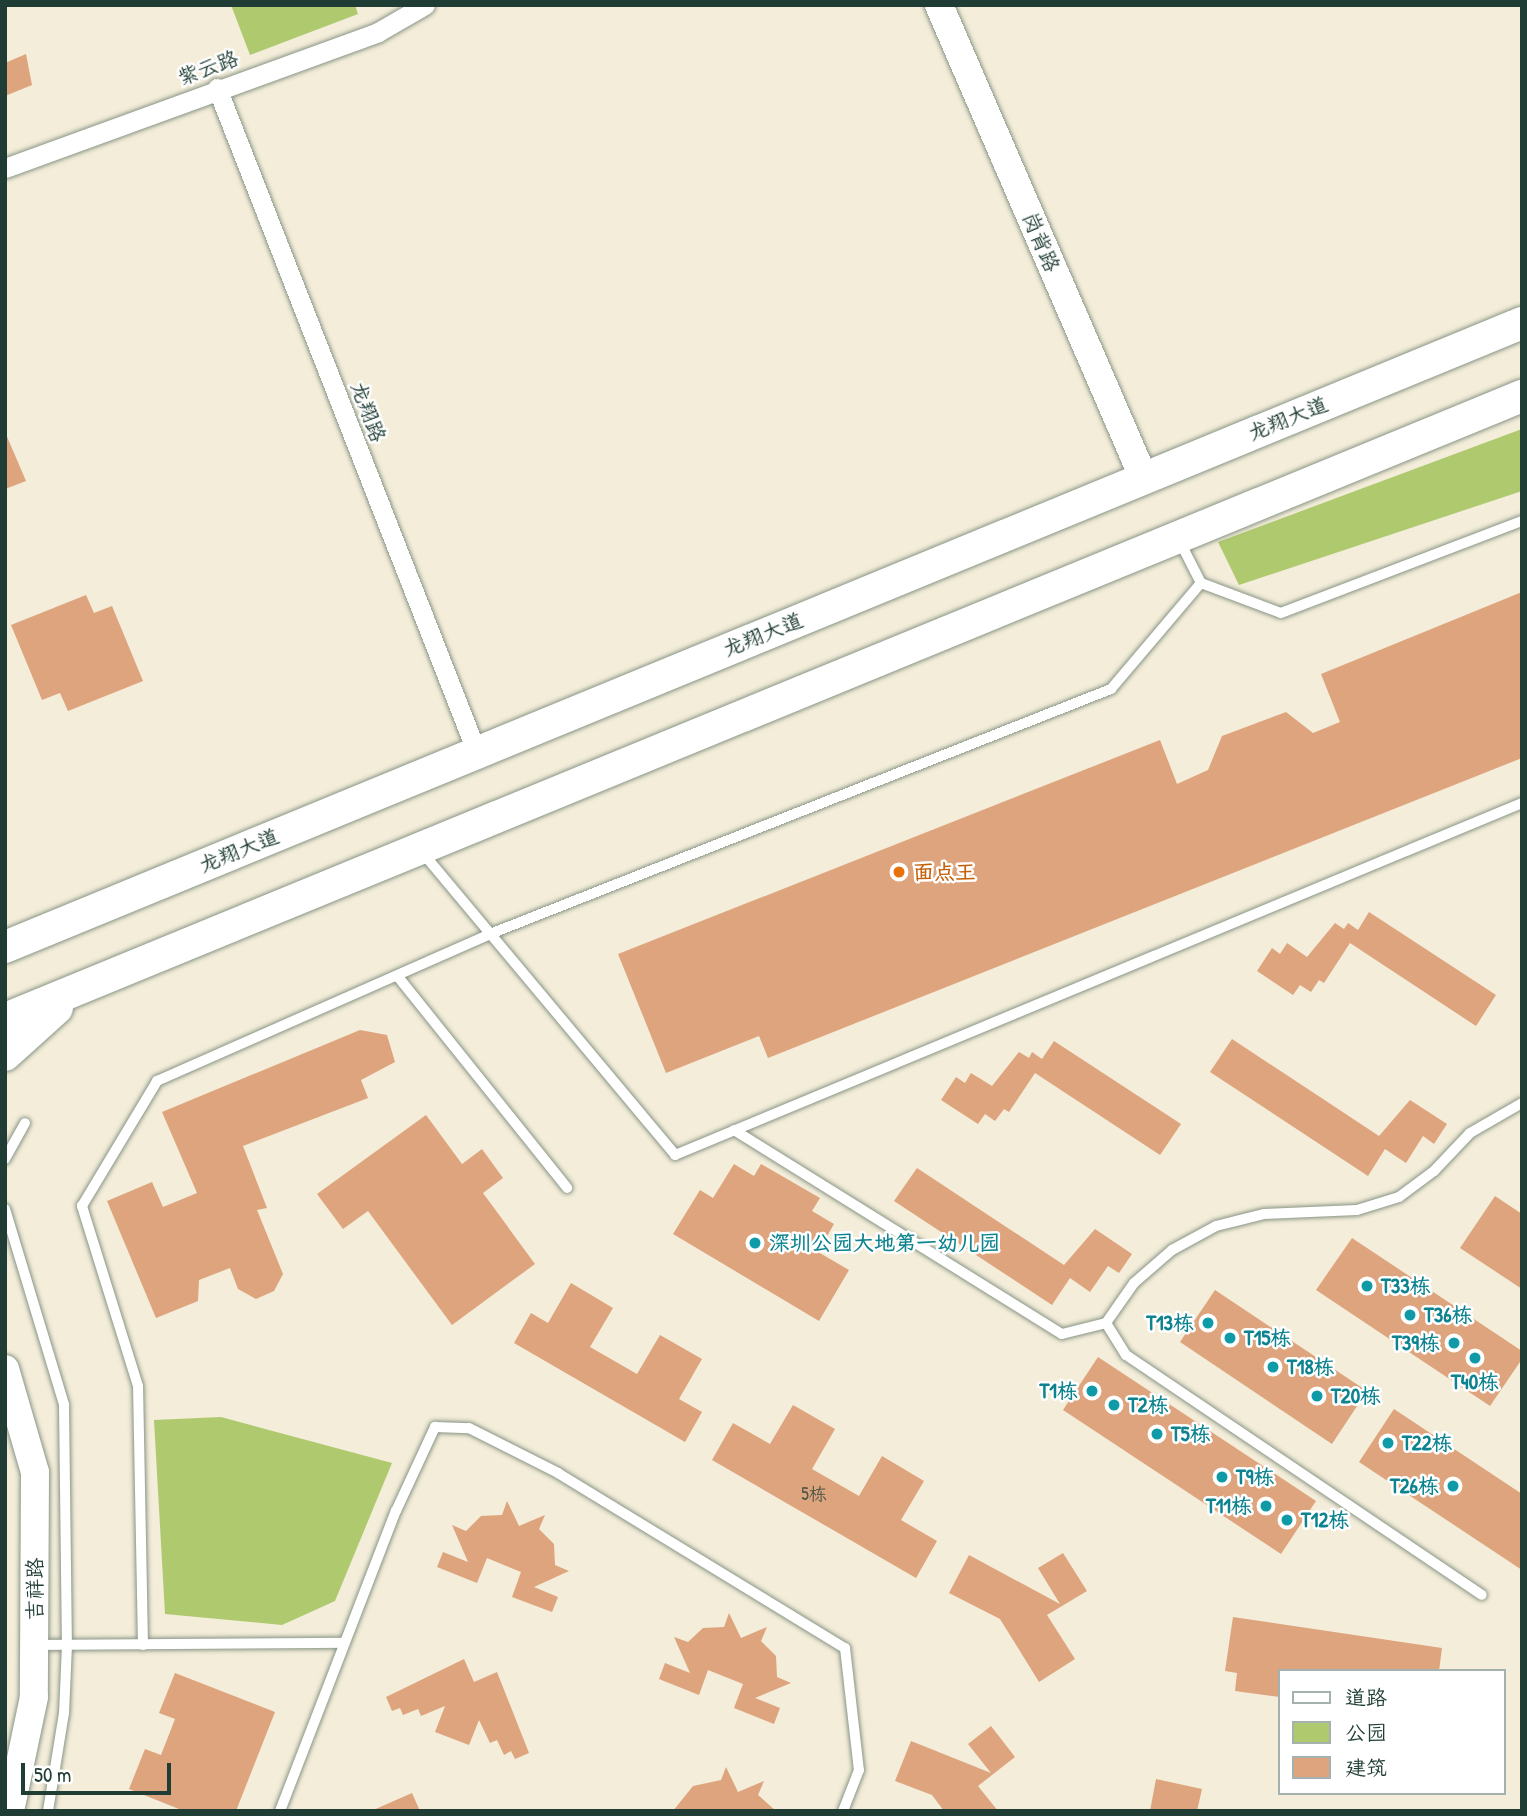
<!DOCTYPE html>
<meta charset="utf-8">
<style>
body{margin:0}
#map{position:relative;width:1527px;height:1816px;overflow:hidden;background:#f3edd9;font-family:"Patrick Hand","LXGW WenKai TC",sans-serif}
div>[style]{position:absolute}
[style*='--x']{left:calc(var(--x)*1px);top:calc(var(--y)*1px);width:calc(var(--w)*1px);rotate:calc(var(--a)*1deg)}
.green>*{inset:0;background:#afc96f}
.building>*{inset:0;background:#dea47e}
.roads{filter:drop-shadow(0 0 2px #899586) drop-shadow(0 0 2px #899586)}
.lane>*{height:10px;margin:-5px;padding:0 5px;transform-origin:5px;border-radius:5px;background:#fff}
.street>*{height:19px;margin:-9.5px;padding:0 9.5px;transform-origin:9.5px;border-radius:9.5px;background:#fff}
.secondary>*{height:28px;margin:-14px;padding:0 14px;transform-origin:14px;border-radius:14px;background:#fff}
.primary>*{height:32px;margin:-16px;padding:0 16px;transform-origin:16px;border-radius:16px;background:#fff}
.dots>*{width:19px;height:19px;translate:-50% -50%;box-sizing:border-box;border:4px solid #fff;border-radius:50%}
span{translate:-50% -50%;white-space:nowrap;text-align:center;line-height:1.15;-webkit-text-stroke:5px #fff;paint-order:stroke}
.number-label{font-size:18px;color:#4f5746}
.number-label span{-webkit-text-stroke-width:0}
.street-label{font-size:21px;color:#1f3d34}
.food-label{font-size:21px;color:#c56008;font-weight:700}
.left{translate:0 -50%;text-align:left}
.culture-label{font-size:21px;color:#0d838f;font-weight:700}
.right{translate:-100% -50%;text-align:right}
.frame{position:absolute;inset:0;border:7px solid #1f3d34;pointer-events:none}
.legend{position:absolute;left:1278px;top:1669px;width:228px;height:126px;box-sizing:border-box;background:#fff;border:2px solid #a5b1ae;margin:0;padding:9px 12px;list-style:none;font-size:21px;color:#1f3d34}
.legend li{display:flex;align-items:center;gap:14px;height:35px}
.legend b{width:35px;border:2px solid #a5b1ae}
.scale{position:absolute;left:21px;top:1763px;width:150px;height:32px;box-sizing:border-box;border:4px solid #1f3d34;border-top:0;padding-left:9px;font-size:21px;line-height:24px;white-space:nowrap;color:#1f3d34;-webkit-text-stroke:5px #fff;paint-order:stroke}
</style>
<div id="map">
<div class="green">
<div style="clip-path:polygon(231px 5px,355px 5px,358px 14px,250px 55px)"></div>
<div style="clip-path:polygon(1522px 429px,1522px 491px,1239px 585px,1218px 542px)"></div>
<div style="clip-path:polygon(221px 1417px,392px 1463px,335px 1601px,282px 1625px,165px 1614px,154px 1420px)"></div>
</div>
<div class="building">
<div style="clip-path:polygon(26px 54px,32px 85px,5px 96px,5px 63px)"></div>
<div style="clip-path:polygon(5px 432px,26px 481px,5px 489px)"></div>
<div style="clip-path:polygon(1522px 592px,1522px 758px,768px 1058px,759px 1036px,666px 1073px,618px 954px,1160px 740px,1177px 784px,1208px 770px,1222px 736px,1286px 712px,1313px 733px,1340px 722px,1321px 674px)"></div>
<div style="clip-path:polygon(86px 595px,94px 613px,112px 606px,143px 681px,68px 711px,60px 693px,42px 700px,11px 625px)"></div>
<div style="clip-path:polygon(1369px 912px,1496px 995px,1476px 1026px,1350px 943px,1324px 983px,1319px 980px,1311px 992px,1300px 985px,1293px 995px,1257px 971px,1272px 948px,1280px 954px,1287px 943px,1307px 957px,1335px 923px,1344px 929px,1348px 923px,1358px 930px)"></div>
<div style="clip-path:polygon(360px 1030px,387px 1035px,395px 1062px,361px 1080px,368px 1098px,243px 1146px,267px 1208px,257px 1210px,283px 1274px,274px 1291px,256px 1299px,238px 1289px,230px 1268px,199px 1280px,198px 1301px,156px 1318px,107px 1201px,152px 1182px,163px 1207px,197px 1193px,162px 1112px)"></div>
<div style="clip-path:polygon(1232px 1039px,1379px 1136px,1410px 1100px,1447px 1124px,1434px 1144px,1423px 1136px,1406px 1163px,1385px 1149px,1368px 1176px,1210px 1072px)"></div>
<div style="clip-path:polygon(1054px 1041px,1181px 1124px,1160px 1155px,1035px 1073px,1009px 1112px,1004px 1109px,995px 1121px,985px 1114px,978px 1124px,941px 1100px,956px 1077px,965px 1083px,971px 1073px,992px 1086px,1019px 1052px,1029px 1058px,1032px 1052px,1042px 1059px)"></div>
<div style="clip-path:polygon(426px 1115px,462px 1164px,482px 1149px,503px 1178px,483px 1193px,535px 1264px,452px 1325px,368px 1211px,343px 1229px,317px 1194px)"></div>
<div style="clip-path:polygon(734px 1164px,754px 1176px,761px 1164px,820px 1198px,812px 1211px,834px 1224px,818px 1252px,849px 1270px,819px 1321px,673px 1234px,700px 1190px,713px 1198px)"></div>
<div style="clip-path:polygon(917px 1168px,1064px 1265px,1095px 1229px,1132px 1254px,1119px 1273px,1108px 1266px,1090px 1292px,1070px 1278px,1052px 1305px,894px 1201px)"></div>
<div style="clip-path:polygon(1495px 1196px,1522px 1214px,1522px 1289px,1460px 1248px)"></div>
<div style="clip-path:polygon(1352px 1238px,1522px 1351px,1522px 1359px,1490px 1406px,1316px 1290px)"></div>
<div style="clip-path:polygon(571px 1283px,613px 1308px,590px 1347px,637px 1374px,660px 1335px,702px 1359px,679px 1399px,702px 1412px,685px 1442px,514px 1343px,531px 1313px,548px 1323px)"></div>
<div style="clip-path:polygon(1215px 1290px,1367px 1391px,1332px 1444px,1180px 1342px)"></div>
<div style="clip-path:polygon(1098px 1357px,1316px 1501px,1281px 1554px,1063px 1410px)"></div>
<div style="clip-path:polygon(793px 1405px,835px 1429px,812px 1469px,859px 1496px,882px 1456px,924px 1481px,901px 1520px,937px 1541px,916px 1578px,712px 1460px,733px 1423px,770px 1444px)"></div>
<div style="clip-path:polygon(1394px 1409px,1522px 1494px,1522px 1570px,1359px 1462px)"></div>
<div style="clip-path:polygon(507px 1501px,519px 1526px,545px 1515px,539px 1529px,554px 1544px,555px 1565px,569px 1571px,534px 1587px,558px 1597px,552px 1612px,512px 1597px,521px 1572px,487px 1558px,477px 1583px,437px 1567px,443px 1552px,468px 1562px,452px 1525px,466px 1531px,481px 1516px,502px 1515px)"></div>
<div style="clip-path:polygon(1063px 1553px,1087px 1591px,1047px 1615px,1075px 1659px,1039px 1682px,1000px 1619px,949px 1593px,969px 1555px,1060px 1604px,1038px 1568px)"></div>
<div style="clip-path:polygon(729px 1613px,741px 1638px,767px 1627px,761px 1641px,776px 1656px,777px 1677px,791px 1683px,755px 1698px,780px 1708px,774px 1724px,734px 1708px,743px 1684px,708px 1670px,699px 1695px,659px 1679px,665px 1663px,690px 1673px,674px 1637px,688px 1642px,703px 1628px,724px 1627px)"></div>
<div style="clip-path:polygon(1233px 1617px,1442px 1648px,1439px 1671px,1280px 1671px,1280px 1697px,1235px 1691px,1237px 1673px,1225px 1671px)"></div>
<div style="clip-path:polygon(464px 1659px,474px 1682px,497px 1672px,529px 1753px,515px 1759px,511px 1751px,504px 1755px,497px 1740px,490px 1743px,479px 1720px,469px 1745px,435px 1732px,445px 1706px,421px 1716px,418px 1709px,403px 1715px,400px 1708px,392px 1711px,386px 1697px)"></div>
<div style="clip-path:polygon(175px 1673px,275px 1712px,236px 1811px,184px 1811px,129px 1789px,145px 1749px,161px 1755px,175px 1719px,159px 1713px)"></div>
<div style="clip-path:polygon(991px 1726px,1015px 1757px,978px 1786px,998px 1811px,944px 1811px,932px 1795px,895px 1781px,911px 1741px,991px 1773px,968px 1744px)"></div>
<div style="clip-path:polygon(726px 1767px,738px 1792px,764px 1781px,758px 1795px,776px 1811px,673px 1811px,693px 1786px,721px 1780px)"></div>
<div style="clip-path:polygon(1156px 1779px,1202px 1789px,1197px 1811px,1150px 1811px)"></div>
<div style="clip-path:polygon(412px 1793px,420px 1811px,371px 1811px)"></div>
</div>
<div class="roads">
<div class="lane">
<div style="--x:1179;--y:540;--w:48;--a:62.9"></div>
<div style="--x:422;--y:852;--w:395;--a:50.1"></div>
<div style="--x:675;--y:1155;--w:917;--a:-22.57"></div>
<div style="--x:399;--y:978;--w:269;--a:51.3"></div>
<div style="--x:734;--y:1130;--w:386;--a:31.9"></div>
<div style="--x:1062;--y:1334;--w:45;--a:-14"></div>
<div style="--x:1106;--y:1323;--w:49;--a:-55"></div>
<div style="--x:1134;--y:1283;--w:50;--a:-41"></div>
<div style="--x:1172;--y:1250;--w:50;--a:-28.6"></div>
<div style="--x:1216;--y:1226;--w:49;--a:-14"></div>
<div style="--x:1264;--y:1214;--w:93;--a:-2.5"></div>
<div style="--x:1357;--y:1210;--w:44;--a:-17.2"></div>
<div style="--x:1399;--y:1197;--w:44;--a:-36.6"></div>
<div style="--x:1434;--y:1171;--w:52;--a:-46.5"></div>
<div style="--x:1470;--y:1133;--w:60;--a:-30"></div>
<div style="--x:5;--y:1159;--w:41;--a:-60.9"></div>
<div style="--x:5;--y:1209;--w:205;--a:73.2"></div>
<div style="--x:64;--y:1405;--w:240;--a:89.3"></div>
<div style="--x:67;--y:1645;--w:68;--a:92.5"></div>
<div style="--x:64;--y:1713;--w:99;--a:99.3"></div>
<div style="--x:1106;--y:1323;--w:38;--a:58"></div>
<div style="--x:1126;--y:1355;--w:429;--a:34"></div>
<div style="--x:37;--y:1645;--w:307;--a:-0.4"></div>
<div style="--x:143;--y:1645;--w:259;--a:-91.1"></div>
<div style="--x:138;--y:1386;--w:189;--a:-107.3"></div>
<div style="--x:82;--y:1206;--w:146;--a:-59"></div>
<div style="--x:157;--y:1081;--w:364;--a:-23.8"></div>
<div style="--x:490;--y:934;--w:668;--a:-21.53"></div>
<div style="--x:1111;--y:689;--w:139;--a:-49.7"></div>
<div style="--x:1201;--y:583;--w:85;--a:20.6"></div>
<div style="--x:1281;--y:613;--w:258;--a:-20.9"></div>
<div style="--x:280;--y:1811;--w:322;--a:-68.9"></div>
<div style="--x:396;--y:1511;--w:93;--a:-65.1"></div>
<div style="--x:435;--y:1427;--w:34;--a:2"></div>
<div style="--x:469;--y:1428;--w:100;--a:26.8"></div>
<div style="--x:558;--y:1473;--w:336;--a:31.4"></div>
<div style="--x:845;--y:1648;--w:123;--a:83.5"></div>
<div style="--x:859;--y:1770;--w:44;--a:111.3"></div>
</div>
<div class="street">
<div style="--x:217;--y:88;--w:714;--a:68.65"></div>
<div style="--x:5;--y:168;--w:397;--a:-20"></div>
<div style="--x:378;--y:32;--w:54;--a:-29.9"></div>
</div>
<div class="secondary">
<div style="--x:939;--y:5;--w:516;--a:66.61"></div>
<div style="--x:5;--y:1369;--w:107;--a:73.8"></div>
<div style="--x:35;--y:1472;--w:225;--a:90.3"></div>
<div style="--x:34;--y:1697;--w:116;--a:101.9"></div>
</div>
<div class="primary">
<div style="--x:5;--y:947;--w:1640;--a:-22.36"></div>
<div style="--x:5;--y:1019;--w:1640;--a:-22.33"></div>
<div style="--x:5;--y:1055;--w:70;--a:-42.1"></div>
</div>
</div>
<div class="dots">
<div style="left:899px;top:872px;background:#e8710a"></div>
<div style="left:755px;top:1243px;background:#0f9aa8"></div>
<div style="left:1367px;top:1286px;background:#0f9aa8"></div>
<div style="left:1410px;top:1315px;background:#0f9aa8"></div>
<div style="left:1208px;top:1323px;background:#0f9aa8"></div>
<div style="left:1230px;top:1338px;background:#0f9aa8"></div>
<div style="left:1454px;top:1343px;background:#0f9aa8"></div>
<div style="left:1475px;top:1358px;background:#0f9aa8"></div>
<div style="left:1273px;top:1367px;background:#0f9aa8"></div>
<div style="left:1092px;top:1391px;background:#0f9aa8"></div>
<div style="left:1317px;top:1396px;background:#0f9aa8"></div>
<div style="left:1114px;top:1405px;background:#0f9aa8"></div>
<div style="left:1157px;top:1434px;background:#0f9aa8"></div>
<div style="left:1388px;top:1443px;background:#0f9aa8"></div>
<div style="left:1222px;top:1477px;background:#0f9aa8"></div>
<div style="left:1453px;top:1486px;background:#0f9aa8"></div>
<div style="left:1266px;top:1506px;background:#0f9aa8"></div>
<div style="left:1287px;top:1520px;background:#0f9aa8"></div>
</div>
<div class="number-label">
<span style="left:814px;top:1494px">5栋</span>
</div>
<div class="street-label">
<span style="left:208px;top:68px;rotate:-20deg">紫云路</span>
<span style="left:1041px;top:242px;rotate:67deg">岗背路</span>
<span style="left:368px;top:412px;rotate:69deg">龙翔路</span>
<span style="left:1288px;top:419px;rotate:-22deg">龙翔大道</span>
<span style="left:763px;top:635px;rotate:-22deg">龙翔大道</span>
<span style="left:239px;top:851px;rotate:-22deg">龙翔大道</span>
<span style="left:35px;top:1589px;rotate:-90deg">吉祥路</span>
</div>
<div class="food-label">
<span class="left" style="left:913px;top:872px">面点王</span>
</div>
<div class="culture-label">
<span class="left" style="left:769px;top:1243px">深圳公园大地第一幼儿园</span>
<span class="left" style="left:1381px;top:1286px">T33栋</span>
<span class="left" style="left:1424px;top:1315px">T36栋</span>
<span class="right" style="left:1194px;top:1323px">T13栋</span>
<span class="left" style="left:1244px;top:1338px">T15栋</span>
<span class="right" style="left:1440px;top:1343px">T39栋</span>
<span class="left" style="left:1287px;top:1367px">T18栋</span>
<span style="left:1475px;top:1382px">T40栋</span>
<span class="right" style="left:1078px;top:1391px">T1栋</span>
<span class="left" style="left:1331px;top:1396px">T20栋</span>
<span class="left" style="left:1128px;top:1405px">T2栋</span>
<span class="left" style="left:1171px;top:1434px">T5栋</span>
<span class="left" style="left:1402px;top:1443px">T22栋</span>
<span class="left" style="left:1236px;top:1477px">T9栋</span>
<span class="right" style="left:1439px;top:1486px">T26栋</span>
<span class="right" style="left:1252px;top:1506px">T11栋</span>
<span class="left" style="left:1301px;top:1520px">T12栋</span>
</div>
<div class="frame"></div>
<ul class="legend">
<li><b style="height:9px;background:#fff"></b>道路</li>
<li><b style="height:19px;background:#afc96f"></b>公园</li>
<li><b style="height:19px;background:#dea47e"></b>建筑</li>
</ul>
<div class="scale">50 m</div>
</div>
